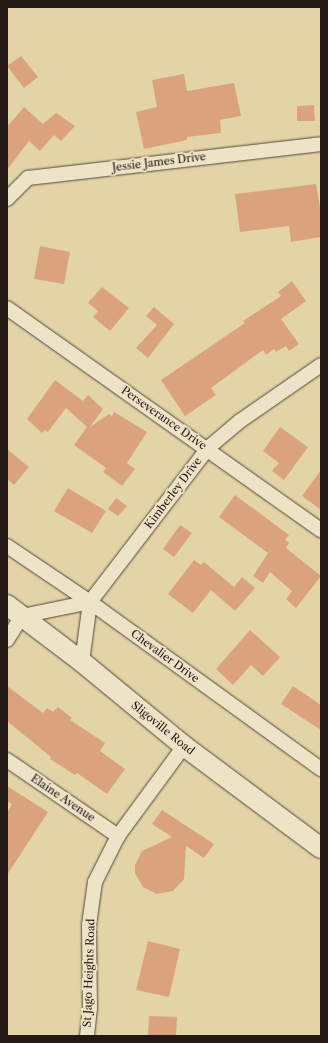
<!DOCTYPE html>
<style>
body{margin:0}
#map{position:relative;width:328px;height:1043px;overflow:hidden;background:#e3d4a8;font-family:"Libre Caslon Text",serif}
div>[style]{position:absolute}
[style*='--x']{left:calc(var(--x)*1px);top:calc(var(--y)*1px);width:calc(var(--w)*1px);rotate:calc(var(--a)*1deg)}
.building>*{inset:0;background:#dba37d}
.roads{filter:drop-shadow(0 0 1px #534738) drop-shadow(0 0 1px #534738)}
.street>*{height:14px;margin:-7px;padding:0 7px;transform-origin:7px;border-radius:7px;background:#ede3c6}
.secondary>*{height:20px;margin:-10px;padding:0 10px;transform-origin:10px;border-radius:10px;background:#ede3c6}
span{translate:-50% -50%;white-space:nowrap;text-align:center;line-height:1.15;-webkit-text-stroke:4px #ede3c6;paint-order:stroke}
.street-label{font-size:11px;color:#231813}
.frame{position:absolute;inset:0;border:8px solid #231813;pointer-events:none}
</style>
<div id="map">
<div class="building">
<div style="clip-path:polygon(21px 56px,38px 77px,24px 88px,7px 66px)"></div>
<div style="clip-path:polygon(184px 74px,187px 91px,234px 83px,241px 116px,220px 120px,221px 133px,187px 137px,187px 140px,144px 149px,136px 112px,157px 107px,152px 80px)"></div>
<div style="clip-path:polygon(314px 105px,315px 121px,297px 121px,297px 106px)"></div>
<div style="clip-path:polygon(24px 107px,43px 124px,56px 113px,75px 126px,61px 141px,54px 135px,40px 151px,29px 141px,7px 170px,7px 127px)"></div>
<div style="clip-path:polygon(316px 184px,321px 213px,321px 237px,291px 242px,289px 226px,240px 232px,235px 194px)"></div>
<div style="clip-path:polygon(40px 246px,70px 252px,64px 284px,34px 279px)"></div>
<div style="clip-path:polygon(292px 281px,306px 301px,281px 319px,299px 344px,289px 351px,286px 346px,276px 352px,274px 349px,266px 355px,263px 350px,211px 388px,216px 395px,185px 416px,161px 380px,245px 323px,243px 321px,281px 296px,278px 292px)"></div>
<div style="clip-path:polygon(102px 287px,129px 308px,110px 331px,93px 317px,98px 311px,88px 303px)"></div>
<div style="clip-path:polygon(154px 307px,174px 324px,148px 358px,136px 348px,157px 325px,146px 316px)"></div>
<div style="clip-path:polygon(55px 380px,83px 401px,88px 395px,103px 409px,90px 427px,109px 414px,112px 416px,114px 412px,147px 432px,127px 463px,135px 469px,122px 486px,103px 472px,106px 468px,74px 445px,87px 427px,66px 408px,48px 432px,45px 430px,42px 433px,27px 419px)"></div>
<div style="clip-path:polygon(280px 427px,308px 447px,284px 480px,272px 471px,279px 463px,263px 451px)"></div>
<div style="clip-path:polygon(7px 449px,29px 467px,14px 485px,7px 479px)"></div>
<div style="clip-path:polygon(321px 470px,321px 510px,302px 496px)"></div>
<div style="clip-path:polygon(68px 488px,106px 511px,92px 533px,54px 511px)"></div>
<div style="clip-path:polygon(235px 495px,289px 535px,285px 540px,289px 543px,286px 548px,321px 576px,296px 608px,286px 599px,292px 591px,270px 572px,263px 583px,253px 576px,268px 553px,219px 517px)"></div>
<div style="clip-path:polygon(116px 498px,127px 506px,118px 516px,108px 509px)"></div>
<div style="clip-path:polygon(180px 525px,192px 533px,174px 557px,163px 549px)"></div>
<div style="clip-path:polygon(194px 560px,201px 565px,204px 562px,234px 587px,242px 577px,255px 588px,235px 611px,211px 590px,193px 613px,168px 594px)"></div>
<div style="clip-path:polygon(250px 630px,280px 657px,263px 676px,251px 665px,233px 685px,216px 669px)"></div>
<div style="clip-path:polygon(7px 686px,43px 713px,47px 708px,53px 712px,58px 707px,72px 718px,70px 720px,105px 743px,100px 751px,125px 769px,107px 794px,77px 773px,75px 775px,50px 759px,51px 757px,7px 721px)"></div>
<div style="clip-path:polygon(293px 686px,321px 705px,321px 730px,281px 704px)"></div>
<div style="clip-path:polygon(7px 786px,48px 812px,7px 875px,7px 813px,12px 804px,7px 801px)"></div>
<div style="clip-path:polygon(162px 810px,214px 844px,204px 858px,186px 846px,184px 879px,173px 891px,157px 894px,143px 887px,135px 873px,135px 865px,142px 851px,172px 837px,152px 824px)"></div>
<div style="clip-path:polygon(148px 941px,180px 949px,169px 997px,136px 990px)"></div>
<div style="clip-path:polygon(149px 1016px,177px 1017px,176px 1036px,148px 1036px)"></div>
</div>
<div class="roads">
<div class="street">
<div style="--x:7;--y:199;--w:30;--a:-45"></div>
<div style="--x:28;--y:178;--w:295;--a:-6.6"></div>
<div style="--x:7;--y:308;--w:385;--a:35.3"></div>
<div style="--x:7;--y:546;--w:100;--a:34"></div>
<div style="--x:90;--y:602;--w:285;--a:35.9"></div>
<div style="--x:7;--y:640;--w:28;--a:-58"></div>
<div style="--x:22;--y:616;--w:69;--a:-11.6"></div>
<div style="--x:82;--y:662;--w:61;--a:-82.4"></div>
<div style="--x:90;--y:602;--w:194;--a:-52.5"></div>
<div style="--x:208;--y:448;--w:42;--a:-40.2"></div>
<div style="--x:240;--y:421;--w:98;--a:-34.7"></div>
<div style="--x:7;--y:760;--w:135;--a:34.4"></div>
<div style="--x:87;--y:1036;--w:27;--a:-84"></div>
<div style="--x:90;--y:1009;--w:84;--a:-90.7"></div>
<div style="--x:89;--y:925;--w:43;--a:-82.1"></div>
<div style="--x:95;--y:882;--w:51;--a:-63.4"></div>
<div style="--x:118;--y:836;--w:112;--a:-53.7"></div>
</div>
<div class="secondary">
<div style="--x:7;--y:605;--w:94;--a:37.2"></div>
<div style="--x:82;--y:662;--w:132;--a:39.5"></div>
<div style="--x:184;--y:746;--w:171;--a:36.7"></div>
</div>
</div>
<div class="street-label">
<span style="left:159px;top:162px;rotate:-7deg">Jessie James Drive</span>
<span style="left:164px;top:418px;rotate:35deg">Perseverance Drive</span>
<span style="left:173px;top:493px;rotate:-53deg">Kimberley Drive</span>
<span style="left:165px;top:656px;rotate:36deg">Chevalier Drive</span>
<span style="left:163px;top:728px;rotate:39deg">Sligoville Road</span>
<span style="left:63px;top:798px;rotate:34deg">Elaine Avenue</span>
<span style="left:89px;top:973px;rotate:-88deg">St Jago Heights Road</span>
</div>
<div class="frame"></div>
</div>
